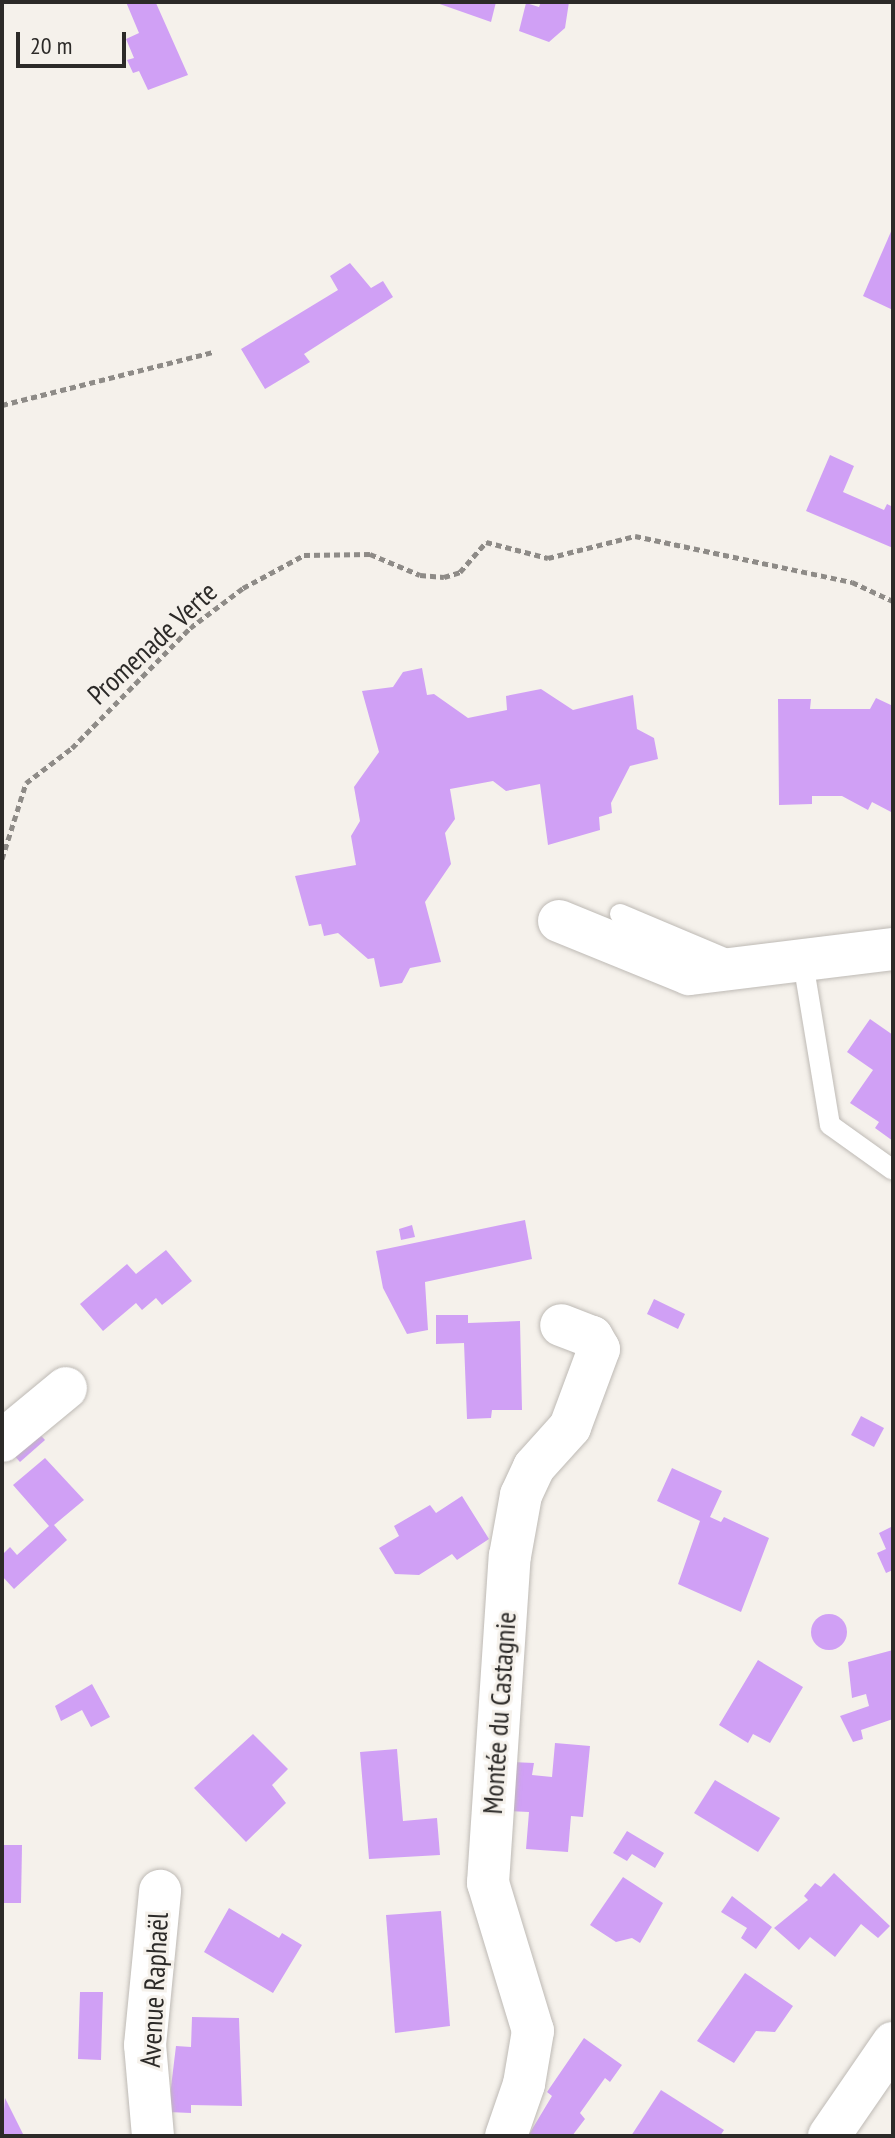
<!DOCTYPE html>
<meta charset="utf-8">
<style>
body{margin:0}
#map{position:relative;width:895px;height:2138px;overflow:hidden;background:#f5f1eb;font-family:"PT Sans Narrow",sans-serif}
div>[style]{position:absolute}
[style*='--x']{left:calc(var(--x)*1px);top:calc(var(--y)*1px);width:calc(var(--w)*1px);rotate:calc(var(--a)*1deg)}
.building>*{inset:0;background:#d0a0f5}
.round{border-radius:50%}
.path>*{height:5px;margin-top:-2.5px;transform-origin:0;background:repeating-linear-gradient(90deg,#8e8b87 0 6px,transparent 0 10px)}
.roads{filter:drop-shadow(0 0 2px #bebab5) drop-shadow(0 0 2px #bebab5)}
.lane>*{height:20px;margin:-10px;padding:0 10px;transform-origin:10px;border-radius:10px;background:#fff}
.street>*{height:42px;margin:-21px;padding:0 21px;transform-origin:21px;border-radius:21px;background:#fff}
span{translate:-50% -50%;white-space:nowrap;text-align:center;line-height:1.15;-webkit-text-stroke:6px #f5f1eb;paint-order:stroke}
.street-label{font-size:28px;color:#2c2a28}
.frame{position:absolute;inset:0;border:4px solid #2c2a28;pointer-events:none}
.scale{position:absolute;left:16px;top:32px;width:110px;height:36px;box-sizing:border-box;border:4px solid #2c2a28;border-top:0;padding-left:10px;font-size:24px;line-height:28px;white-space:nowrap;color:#2c2a28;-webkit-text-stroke:6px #f5f1eb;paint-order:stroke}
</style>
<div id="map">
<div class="building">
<div style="clip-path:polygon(126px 2px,156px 3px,188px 75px,148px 90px,139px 71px,133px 73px,127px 60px,134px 58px,126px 39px,139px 33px)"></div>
<div style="clip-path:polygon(434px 2px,496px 2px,491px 22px)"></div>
<div style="clip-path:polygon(541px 2px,569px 2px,565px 28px,549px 42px,519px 31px,526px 3px,539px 7px)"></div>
<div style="clip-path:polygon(893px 227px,893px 310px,863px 296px)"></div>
<div style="clip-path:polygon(350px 263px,371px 288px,383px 281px,393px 297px,304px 354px,310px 362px,265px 389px,241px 349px,338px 290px,330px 276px)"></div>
<div style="clip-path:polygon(830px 455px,854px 466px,843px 492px,884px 510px,887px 504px,893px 507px,893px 548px,806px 511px)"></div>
<div style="clip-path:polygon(422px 668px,427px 695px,434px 694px,468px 718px,507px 710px,506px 696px,541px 689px,573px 710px,633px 695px,637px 729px,654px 738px,658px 759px,630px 766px,611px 803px,612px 813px,599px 817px,600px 830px,548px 845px,540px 784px,506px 791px,493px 781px,450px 789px,455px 819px,445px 833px,451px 864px,425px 902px,441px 962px,410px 968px,402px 983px,380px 987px,374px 958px,368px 959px,338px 933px,324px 936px,321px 924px,309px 926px,295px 876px,356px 865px,351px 836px,360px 821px,354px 787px,379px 752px,362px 691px,393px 687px,403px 672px)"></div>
<div style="clip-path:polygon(876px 698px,893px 706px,893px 813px,872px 802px,868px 810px,842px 796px,812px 796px,812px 804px,779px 805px,778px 699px,811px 699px,810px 709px,870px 709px)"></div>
<div style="clip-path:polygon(870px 1019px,893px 1035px,893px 1141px,875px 1128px,879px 1122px,850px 1103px,873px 1070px,847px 1052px)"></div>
<div style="clip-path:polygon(525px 1220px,532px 1259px,425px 1282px,428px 1330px,407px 1334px,383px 1288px,376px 1251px)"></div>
<div style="clip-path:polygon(412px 1225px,415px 1237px,401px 1240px,399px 1229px)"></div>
<div style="clip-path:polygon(166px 1250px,192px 1281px,162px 1305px,156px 1298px,142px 1310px,136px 1303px,103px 1331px,80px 1304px,127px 1264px,136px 1274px)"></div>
<div style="clip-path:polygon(654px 1299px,685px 1314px,678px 1329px,647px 1314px)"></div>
<div style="clip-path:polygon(436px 1315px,468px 1315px,468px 1323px,520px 1321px,522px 1410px,492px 1410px,491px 1418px,467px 1419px,464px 1343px,436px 1344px)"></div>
<div style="clip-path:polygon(861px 1416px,884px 1428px,874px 1447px,851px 1435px)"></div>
<div style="clip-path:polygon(35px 1429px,45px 1440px,20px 1462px,11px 1452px)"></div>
<div style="clip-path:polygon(45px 1458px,84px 1500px,54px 1525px,67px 1540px,14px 1589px,2px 1576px,2px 1555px,10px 1547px,17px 1555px,49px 1526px,13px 1485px)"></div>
<div style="clip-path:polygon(672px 1468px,722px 1491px,710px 1517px,721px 1522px,724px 1517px,769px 1538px,741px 1612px,678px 1584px,700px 1521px,657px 1501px)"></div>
<div style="clip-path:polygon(462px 1496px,489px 1539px,457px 1560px,452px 1554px,419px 1575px,395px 1574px,379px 1548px,399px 1536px,394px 1526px,430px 1505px,436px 1513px)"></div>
<div style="clip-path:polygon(893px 1526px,893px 1570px,886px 1573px,877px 1553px,886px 1549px,879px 1533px)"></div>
<div class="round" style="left:811px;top:1614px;width:36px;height:36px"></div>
<div style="clip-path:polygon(893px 1650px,893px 1719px,861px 1730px,863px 1739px,853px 1742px,840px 1716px,869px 1706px,866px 1694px,852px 1698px,848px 1662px)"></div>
<div style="clip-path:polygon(758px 1660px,803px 1687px,770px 1743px,753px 1734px,748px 1743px,719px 1725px)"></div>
<div style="clip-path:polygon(92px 1684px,110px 1717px,91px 1727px,82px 1710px,61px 1721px,55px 1706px)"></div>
<div style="clip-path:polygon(253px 1734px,288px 1769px,272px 1785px,286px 1803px,246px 1842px,194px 1788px)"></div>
<div style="clip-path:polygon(555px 1743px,590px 1746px,583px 1817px,571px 1816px,568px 1852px,526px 1849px,529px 1812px,508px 1811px,511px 1762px,534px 1763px,532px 1775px,552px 1777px)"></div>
<div style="clip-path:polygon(397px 1749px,403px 1821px,437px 1818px,440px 1855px,369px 1859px,360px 1752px)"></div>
<div style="clip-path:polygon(715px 1780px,780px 1818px,758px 1852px,694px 1813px)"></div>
<div style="clip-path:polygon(627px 1831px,664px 1853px,655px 1868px,632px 1854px,627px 1861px,613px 1853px)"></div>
<div style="clip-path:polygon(2px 1845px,22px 1845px,21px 1903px,2px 1903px)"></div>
<div style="clip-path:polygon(834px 1873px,890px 1926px,878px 1938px,861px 1924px,835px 1957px,810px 1937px,799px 1950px,774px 1928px,808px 1900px,804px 1896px,815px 1883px,821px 1887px)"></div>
<div style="clip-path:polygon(623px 1877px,663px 1903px,640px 1943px,632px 1938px,616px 1942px,590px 1925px)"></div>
<div style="clip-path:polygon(732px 1896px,772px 1927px,756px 1949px,741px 1938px,747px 1928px,721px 1912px)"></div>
<div style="clip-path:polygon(229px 1908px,279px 1938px,282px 1933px,302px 1945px,273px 1993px,204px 1952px)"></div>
<div style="clip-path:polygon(441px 1911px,450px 2026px,395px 2033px,386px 1915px)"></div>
<div style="clip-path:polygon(745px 1973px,793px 2006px,775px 2032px,756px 2031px,734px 2063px,697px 2041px)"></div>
<div style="clip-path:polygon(80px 1992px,103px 1992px,101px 2060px,78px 2059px)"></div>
<div style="clip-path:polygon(192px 2017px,239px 2018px,242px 2106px,191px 2105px,191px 2113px,168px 2112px,176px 2046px,191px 2047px)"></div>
<div style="clip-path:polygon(584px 2038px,622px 2065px,610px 2082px,605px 2078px,580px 2113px,585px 2119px,572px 2136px,528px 2136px,552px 2096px,547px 2092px)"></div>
<div style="clip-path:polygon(661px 2090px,724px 2130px,720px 2136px,631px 2136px)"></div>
<div style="clip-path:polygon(5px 2098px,24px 2136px,2px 2136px)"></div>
</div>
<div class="path">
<div style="--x:2;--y:405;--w:218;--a:-14.1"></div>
<div style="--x:2;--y:859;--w:80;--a:-72.5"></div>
<div style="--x:26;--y:783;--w:58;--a:-37.3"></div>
<div style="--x:72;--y:748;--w:168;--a:-45.5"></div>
<div style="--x:190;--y:628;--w:66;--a:-37"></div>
<div style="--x:243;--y:588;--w:69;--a:-28.4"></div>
<div style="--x:304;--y:555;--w:66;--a:-0.9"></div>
<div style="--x:370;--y:554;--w:54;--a:22.8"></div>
<div style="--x:420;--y:575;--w:24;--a:5"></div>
<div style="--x:444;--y:577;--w:17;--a:-17"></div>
<div style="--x:460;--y:572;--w:40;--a:-49"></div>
<div style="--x:486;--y:542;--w:64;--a:14.5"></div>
<div style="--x:548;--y:558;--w:90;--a:-14.2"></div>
<div style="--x:635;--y:536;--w:222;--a:12"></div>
<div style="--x:852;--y:582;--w:45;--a:24.9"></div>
</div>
<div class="roads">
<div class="lane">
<div style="--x:620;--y:914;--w:121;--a:22.9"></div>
<div style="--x:803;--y:962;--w:165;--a:80.6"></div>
<div style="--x:830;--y:1125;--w:77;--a:35.5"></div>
</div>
<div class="street">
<div style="--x:559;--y:921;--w:140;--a:22.2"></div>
<div style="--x:689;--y:974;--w:206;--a:-7"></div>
<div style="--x:2;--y:1441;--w:83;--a:-39.6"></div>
<div style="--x:153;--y:2136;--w:91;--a:-95"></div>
<div style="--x:145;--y:2045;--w:155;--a:-84.4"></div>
<div style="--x:506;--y:2136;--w:55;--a:-70.9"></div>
<div style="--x:524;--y:2084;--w:54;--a:-80.4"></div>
<div style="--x:533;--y:2031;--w:155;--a:-106.9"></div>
<div style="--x:488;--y:1883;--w:328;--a:-86.2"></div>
<div style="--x:510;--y:1556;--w:62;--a:-79.8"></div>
<div style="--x:521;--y:1495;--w:31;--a:-65"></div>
<div style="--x:534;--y:1467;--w:54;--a:-48"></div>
<div style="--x:570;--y:1427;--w:83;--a:-69.6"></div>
<div style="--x:599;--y:1349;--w:14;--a:-120"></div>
<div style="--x:592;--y:1337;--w:33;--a:-159"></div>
<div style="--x:829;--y:2136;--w:113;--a:-55.5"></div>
</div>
</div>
<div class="street-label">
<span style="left:152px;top:643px;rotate:-43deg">Promenade Verte</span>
<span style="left:499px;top:1713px;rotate:-86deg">Montée du Castagnie</span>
<span style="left:154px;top:1990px;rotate:-87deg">Avenue Raphaël</span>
</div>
<div class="frame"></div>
<div class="scale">20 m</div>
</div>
